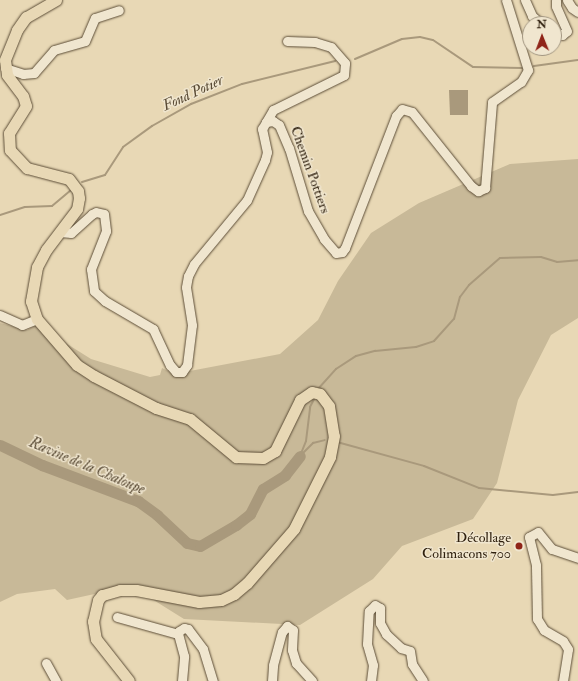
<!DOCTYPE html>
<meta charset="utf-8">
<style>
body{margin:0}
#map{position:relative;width:578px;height:681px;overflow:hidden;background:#e8d8b5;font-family:"IM FELL Double Pica",serif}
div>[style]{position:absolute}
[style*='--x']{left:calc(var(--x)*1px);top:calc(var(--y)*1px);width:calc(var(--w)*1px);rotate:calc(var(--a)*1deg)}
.green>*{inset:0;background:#c8b998}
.water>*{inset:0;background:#a9997c}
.stream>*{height:2px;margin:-1px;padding:0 1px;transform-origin:1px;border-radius:1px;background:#a9997c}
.river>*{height:11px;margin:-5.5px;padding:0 5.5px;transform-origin:5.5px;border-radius:5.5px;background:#a9997c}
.roads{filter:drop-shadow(0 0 1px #5c4d37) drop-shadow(0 0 1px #5c4d37)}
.minor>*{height:9px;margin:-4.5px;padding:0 4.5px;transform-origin:4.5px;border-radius:4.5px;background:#f0e6cf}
.major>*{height:11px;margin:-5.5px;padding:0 5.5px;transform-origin:5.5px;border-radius:5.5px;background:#e8d8b5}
.dots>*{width:11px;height:11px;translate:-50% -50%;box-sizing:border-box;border:2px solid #f0e6cf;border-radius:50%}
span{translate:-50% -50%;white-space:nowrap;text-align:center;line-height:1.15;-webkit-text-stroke:3px #f0e6cf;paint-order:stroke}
.street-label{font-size:14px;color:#2e1f0d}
.poi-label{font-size:14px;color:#2e1f0d}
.right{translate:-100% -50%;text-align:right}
.water-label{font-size:15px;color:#594a34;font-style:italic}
.north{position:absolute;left:522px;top:16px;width:40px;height:40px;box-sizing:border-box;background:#f0e6cf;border:1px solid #a29681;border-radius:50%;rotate:359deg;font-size:11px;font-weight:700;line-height:16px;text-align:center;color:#2e1f0d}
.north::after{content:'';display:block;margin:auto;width:14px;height:18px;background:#8f2418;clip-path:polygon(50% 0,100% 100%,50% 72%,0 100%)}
</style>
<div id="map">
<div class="green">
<div style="clip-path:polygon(578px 159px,578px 318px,551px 335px,518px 400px,497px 483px,473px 519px,402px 546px,373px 579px,300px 625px,184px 619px,131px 586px,67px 600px,55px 589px,17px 594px,0 602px,0 323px,27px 330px,37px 325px,91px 359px,150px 377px,160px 375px,162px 368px,174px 374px,280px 354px,318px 320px,338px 281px,371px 233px,419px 203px,510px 164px)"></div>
</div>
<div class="water">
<div style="clip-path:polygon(449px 90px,468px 90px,468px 115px,450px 115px)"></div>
</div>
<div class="stream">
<div style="--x:355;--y:59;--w:51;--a:-23.1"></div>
<div style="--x:402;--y:39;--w:18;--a:-6"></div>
<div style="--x:420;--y:37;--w:13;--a:13"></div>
<div style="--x:433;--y:40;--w:48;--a:34"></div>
<div style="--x:473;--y:67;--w:49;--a:1.2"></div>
<div style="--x:534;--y:66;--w:44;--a:-7.8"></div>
<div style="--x:82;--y:182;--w:24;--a:-17"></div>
<div style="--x:105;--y:175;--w:33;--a:-57"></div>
<div style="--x:123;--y:147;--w:36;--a:-36"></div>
<div style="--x:152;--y:126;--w:45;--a:-29.4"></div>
<div style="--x:191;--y:104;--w:55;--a:-21.4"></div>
<div style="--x:242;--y:84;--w:96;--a:-13.9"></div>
<div style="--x:0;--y:215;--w:26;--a:-18"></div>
<div style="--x:25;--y:207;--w:27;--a:-2"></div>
<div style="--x:52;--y:206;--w:26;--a:-40"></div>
<div style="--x:318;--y:389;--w:27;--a:-48"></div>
<div style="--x:336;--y:369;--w:24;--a:-33"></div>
<div style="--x:356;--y:356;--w:20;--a:-15"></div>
<div style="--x:375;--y:351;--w:41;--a:-5.6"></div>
<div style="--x:416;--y:347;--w:19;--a:-18"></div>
<div style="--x:434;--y:341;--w:30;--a:-48"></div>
<div style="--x:454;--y:319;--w:23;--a:-75"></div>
<div style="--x:460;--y:297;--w:15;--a:-53"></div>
<div style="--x:469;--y:285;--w:41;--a:-41.1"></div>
<div style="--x:500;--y:258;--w:41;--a:-1.4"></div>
<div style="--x:541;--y:257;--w:17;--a:17"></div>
<div style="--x:557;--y:262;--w:21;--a:-5"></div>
<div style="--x:337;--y:442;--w:90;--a:15.4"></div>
<div style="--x:424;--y:466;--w:59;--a:21.8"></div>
<div style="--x:479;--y:488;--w:74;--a:5.4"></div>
<div style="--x:553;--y:495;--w:25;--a:-7"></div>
<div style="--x:302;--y:454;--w:16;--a:-45"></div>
<div style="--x:313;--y:443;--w:12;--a:-14"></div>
<div style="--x:300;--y:456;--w:16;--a:-68"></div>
<div style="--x:306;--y:441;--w:34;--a:-83"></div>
<div style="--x:310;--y:407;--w:11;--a:-63"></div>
</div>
<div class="river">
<div style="--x:0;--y:445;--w:47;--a:25.5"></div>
<div style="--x:42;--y:465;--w:103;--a:20.6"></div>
<div style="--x:138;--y:501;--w:24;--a:36"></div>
<div style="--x:157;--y:515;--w:41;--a:43"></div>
<div style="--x:187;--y:543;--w:13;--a:13"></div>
<div style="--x:200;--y:546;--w:42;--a:-30.3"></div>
<div style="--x:236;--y:525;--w:18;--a:-38"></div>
<div style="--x:250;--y:514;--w:28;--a:-63"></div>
<div style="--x:263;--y:489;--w:26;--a:-32"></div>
<div style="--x:285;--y:475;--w:24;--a:-52"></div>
</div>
<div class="roads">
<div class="minor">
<div style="--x:525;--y:0;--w:17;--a:66"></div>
<div style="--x:532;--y:16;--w:13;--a:39"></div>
<div style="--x:567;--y:0;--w:9;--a:58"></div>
<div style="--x:572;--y:8;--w:7;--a:34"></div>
<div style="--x:554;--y:31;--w:9;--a:27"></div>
<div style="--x:562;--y:35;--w:6;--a:-39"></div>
<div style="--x:567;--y:31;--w:27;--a:-114"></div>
<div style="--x:556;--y:6;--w:6;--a:-90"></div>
<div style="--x:5;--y:68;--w:19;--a:18"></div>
<div style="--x:23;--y:74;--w:11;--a:-5"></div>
<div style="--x:34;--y:73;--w:30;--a:-49"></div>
<div style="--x:54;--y:50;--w:32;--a:-16"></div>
<div style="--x:85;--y:41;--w:25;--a:-67"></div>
<div style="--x:95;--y:18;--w:25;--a:-18"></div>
<div style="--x:266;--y:122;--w:14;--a:-60"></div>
<div style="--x:273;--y:110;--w:79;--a:-26.2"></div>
<div style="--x:344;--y:75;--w:12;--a:-85"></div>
<div style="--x:345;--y:63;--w:21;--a:-131"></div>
<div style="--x:331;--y:47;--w:17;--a:-163"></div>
<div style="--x:315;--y:42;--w:28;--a:-178"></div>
<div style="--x:60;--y:232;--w:11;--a:5"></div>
<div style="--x:71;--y:233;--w:28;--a:-42"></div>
<div style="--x:92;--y:214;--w:4;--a:-27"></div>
<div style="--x:96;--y:212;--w:8;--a:14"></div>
<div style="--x:104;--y:214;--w:17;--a:83"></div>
<div style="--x:106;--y:231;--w:41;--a:111.5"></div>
<div style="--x:91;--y:269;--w:22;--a:82"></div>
<div style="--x:94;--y:291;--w:15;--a:42"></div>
<div style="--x:105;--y:301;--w:56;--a:30.3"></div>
<div style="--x:153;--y:329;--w:40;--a:65"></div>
<div style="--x:170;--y:365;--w:9;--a:49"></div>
<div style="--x:176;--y:372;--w:6;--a:0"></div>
<div style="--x:182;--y:372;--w:9;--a:-54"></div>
<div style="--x:187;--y:365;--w:40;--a:-82.9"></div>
<div style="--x:192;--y:325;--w:38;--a:-99"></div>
<div style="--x:186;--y:287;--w:11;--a:-80"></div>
<div style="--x:188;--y:276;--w:13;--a:-63"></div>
<div style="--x:194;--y:264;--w:83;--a:-50.4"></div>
<div style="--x:247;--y:200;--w:44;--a:-65.8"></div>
<div style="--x:265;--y:160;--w:8;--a:-76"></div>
<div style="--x:267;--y:152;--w:24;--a:-102"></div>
<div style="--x:262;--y:129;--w:8;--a:-60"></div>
<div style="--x:266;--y:122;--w:7;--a:-8"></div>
<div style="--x:273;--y:121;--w:7;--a:34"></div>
<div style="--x:279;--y:125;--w:25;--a:67"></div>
<div style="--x:289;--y:148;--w:66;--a:73.2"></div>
<div style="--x:308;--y:211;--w:32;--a:60"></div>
<div style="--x:324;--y:239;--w:18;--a:49"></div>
<div style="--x:336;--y:253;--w:6;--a:-9"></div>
<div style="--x:342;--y:252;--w:5;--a:-53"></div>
<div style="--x:345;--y:248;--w:142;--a:-68.9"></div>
<div style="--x:396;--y:116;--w:9;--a:-49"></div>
<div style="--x:402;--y:109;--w:10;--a:17"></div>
<div style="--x:412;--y:112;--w:95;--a:51.4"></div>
<div style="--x:471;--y:186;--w:9;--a:36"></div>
<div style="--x:478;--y:191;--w:8;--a:-23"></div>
<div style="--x:485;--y:188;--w:86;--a:-85.3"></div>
<div style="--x:492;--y:102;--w:35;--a:-35"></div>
<div style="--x:521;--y:82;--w:14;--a:-60"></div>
<div style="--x:528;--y:70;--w:73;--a:-107.4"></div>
<div style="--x:0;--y:315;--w:24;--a:24"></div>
<div style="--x:22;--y:325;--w:16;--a:-22"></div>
<div style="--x:117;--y:617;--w:63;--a:15.6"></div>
<div style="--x:46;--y:663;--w:21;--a:61"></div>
<div style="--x:182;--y:681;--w:25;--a:-85"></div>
<div style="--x:184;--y:656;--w:23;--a:-105"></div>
<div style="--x:178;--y:634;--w:3;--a:-72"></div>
<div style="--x:179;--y:631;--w:6;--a:-31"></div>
<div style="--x:184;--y:628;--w:4;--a:14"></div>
<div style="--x:188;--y:629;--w:25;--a:53"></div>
<div style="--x:203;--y:649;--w:34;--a:73"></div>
<div style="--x:272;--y:681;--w:16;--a:-86"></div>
<div style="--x:273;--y:665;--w:34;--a:-75"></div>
<div style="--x:282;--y:632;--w:8;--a:-50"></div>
<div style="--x:287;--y:626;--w:7;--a:34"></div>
<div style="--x:293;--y:630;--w:20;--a:93"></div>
<div style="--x:292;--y:650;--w:14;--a:73"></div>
<div style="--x:296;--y:663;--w:24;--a:48"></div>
<div style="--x:371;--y:681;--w:16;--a:-83"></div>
<div style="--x:373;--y:665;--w:22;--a:-106"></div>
<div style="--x:367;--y:644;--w:33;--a:-87"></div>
<div style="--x:369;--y:611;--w:8;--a:-45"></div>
<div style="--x:375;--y:605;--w:6;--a:31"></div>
<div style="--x:380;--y:608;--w:15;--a:90"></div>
<div style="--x:380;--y:623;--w:13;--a:61"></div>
<div style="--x:386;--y:634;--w:21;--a:43"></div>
<div style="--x:401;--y:648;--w:9;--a:18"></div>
<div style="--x:410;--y:651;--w:13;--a:81"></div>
<div style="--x:412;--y:664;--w:20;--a:57"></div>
<div style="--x:563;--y:681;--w:32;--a:-81"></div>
<div style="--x:568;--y:649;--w:9;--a:-122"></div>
<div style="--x:563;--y:641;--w:22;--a:-150"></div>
<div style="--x:544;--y:630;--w:13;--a:-122"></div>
<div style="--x:537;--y:619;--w:54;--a:-91.1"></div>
<div style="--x:536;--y:565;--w:29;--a:-104"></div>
<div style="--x:529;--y:537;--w:10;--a:-29"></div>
<div style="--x:538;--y:532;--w:22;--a:51"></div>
<div style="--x:552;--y:549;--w:28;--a:19"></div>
</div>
<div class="major">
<div style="--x:56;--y:0;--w:34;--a:150"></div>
<div style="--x:26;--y:17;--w:16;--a:125"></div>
<div style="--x:17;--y:30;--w:32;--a:112"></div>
<div style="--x:5;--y:60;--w:15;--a:82"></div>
<div style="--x:7;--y:75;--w:26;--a:53"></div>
<div style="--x:23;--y:96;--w:10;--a:73"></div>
<div style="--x:26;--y:106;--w:32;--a:122"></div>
<div style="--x:9;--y:133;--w:17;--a:87"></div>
<div style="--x:10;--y:150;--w:25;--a:47"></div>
<div style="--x:27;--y:168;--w:43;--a:14.7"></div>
<div style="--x:69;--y:179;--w:15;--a:53"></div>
<div style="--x:78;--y:191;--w:7;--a:82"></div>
<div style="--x:79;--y:198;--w:11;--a:100"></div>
<div style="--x:77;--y:209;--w:51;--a:127.1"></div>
<div style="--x:46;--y:250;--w:19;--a:118"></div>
<div style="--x:37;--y:267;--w:35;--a:100"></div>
<div style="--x:31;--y:301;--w:19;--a:72"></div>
<div style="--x:37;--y:319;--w:61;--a:49"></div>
<div style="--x:77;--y:365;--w:20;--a:33"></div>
<div style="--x:94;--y:376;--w:70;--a:27.3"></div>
<div style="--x:156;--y:408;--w:36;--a:18"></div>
<div style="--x:190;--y:419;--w:60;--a:39.6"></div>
<div style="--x:236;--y:457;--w:27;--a:2"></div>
<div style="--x:263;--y:458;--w:14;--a:-30"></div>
<div style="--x:275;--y:451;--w:57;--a:-63.9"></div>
<div style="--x:300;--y:400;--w:14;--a:-34"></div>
<div style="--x:312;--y:392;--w:8;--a:14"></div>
<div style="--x:320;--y:394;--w:15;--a:53"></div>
<div style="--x:329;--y:406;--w:30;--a:81"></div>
<div style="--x:334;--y:436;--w:21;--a:101"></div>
<div style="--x:330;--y:457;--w:80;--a:116.6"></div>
<div style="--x:294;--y:529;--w:72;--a:131"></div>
<div style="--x:247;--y:583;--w:17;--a:140"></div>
<div style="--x:234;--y:594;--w:14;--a:155"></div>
<div style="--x:221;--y:600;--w:22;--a:175"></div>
<div style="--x:199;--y:602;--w:64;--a:-169.2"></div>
<div style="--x:136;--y:590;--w:16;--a:180"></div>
<div style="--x:120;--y:590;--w:19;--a:164"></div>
<div style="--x:102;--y:595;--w:6;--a:129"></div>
<div style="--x:98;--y:600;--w:22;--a:103"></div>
<div style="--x:93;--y:621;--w:18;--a:81"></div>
<div style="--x:96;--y:639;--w:53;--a:51.8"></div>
</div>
</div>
<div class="dots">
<div style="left:519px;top:546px;background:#8f2418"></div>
</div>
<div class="street-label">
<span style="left:310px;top:170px;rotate:70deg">Chemin Pottiers</span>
</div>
<div class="poi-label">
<span class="right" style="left:511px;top:546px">Décollage<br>Colimacons 700</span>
</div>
<div class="water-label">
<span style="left:193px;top:93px;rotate:-25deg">Fond Potier</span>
<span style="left:87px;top:466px;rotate:23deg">Ravine de la Chaloupe</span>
</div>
<div class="north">N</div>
</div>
